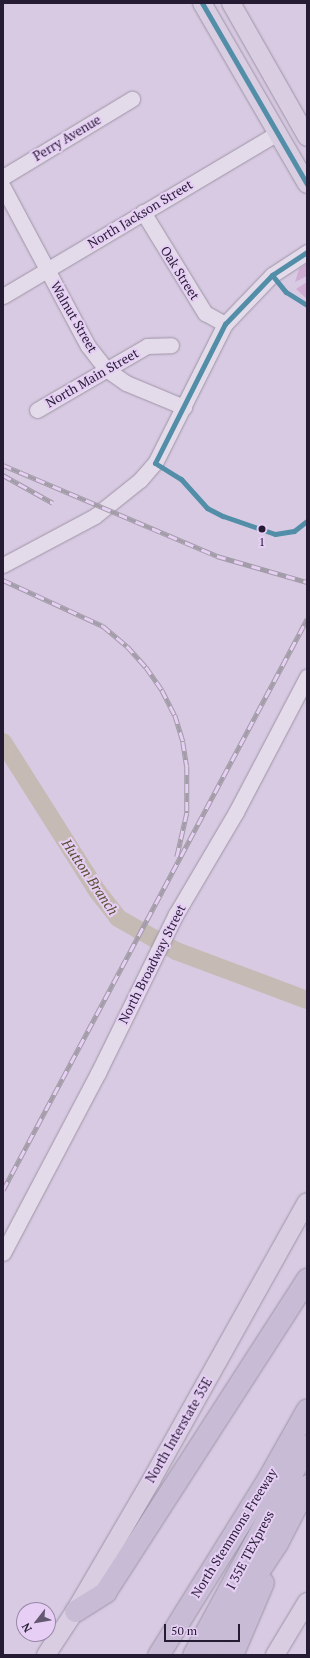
<!DOCTYPE html>
<style>
body{margin:0}
#map{position:relative;width:310px;height:1658px;overflow:hidden;background:#d8cae2;font-family:"PT Serif",serif}
div>[style]{position:absolute}
[style*='--x']{left:calc(var(--x)*1px);top:calc(var(--y)*1px);width:calc(var(--w)*1px);rotate:calc(var(--a)*1deg)}
.green>*{inset:0;background:#d0acd4}
.river>*{height:18px;margin:-9px;padding:0 9px;transform-origin:9px;border-radius:9px;background:#c6bab5}
.roads{filter:drop-shadow(0 0 1px #9d94a7) drop-shadow(0 0 1px #9d94a7)}
.minor>*{height:15px;margin:-7.5px;padding:0 7.5px;transform-origin:7.5px;border-radius:7.5px;background:#e4dbea}
.major>*{height:18px;margin:-9px;padding:0 9px;transform-origin:9px;border-radius:9px;background:#d9cde2}
.highway>*{height:21px;margin:-10.5px;padding:0 10.5px;transform-origin:10.5px;border-radius:10.5px;background:#c8bbd5}
.rail>*{height:4.5px;margin-top:-2.25px;transform-origin:0;background:repeating-linear-gradient(90deg,#e6cef4 0 9px,#a39ca9 0 18px);box-sizing:border-box;border-block:1px solid #a39ca9}
.bus-1>*{height:5px;margin:-2.5px;padding:0 2.5px;transform-origin:2.5px;border-radius:2.5px;background:#528ea8}
.dots>*{width:11px;height:11px;translate:-50% -50%;box-sizing:border-box;border:2px solid #e6cef4;border-radius:50%}
span{translate:-50% -50%;white-space:nowrap;text-align:center;line-height:1.15;-webkit-text-stroke:4px #e6cef4;paint-order:stroke}
.bus-label{font-size:12px;color:#251c34}
.street-label{font-size:13px;color:#251c34}
.water-label{font-size:14px;color:#544d2c;font-style:italic}
.frame{position:absolute;inset:0;border:4px solid #251c34;pointer-events:none}
.north{position:absolute;left:16px;top:1602px;width:40px;height:40px;box-sizing:border-box;background:#e6cef4;border:1px solid #9987a7;border-radius:50%;rotate:239deg;font-size:11px;font-weight:700;line-height:16px;text-align:center;color:#251c34}
.north::after{content:'';display:block;margin:auto;width:14px;height:18px;background:#645971;clip-path:polygon(50% 0,100% 100%,50% 72%,0 100%)}
.scale{position:absolute;left:164px;top:1624px;width:76px;height:18px;box-sizing:border-box;border:2px solid #251c34;border-top:0;padding-left:5px;font-size:12px;line-height:14px;white-space:nowrap;color:#251c34;-webkit-text-stroke:3px #e6cef4;paint-order:stroke}
</style>
<div id="map">
<div class="green">
<div style="clip-path:polygon(307px 263px,307px 276px,295px 282px,299px 269px)"></div>
<div style="clip-path:polygon(307px 282px,307px 299px,296px 289px)"></div>
</div>
<div class="river">
<div style="--x:3;--y:742;--w:178;--a:57.7"></div>
<div style="--x:98;--y:892;--w:33;--a:52"></div>
<div style="--x:118;--y:918;--w:67;--a:29.6"></div>
<div style="--x:176;--y:951;--w:140;--a:20.5"></div>
</div>
<div class="roads">
<div class="minor">
<div style="--x:3;--y:177;--w:151;--a:-31.2"></div>
<div style="--x:3;--y:187;--w:180;--a:61.9"></div>
<div style="--x:88;--y:346;--w:29;--a:52"></div>
<div style="--x:106;--y:369;--w:24;--a:35"></div>
<div style="--x:126;--y:383;--w:63;--a:22.5"></div>
<div style="--x:143;--y:212;--w:119;--a:58.5"></div>
<div style="--x:205;--y:313;--w:23;--a:29"></div>
<div style="--x:3;--y:296;--w:319;--a:-30.7"></div>
<div style="--x:37;--y:410;--w:127;--a:-30.2"></div>
<div style="--x:147;--y:346;--w:24;--a:-2"></div>
<div style="--x:3;--y:565;--w:104;--a:-28"></div>
<div style="--x:95;--y:516;--w:58;--a:-38.7"></div>
<div style="--x:140;--y:480;--w:23;--a:-49"></div>
<div style="--x:155;--y:463;--w:156;--a:-63.3"></div>
<div style="--x:225;--y:324;--w:68;--a:-46.2"></div>
<div style="--x:272;--y:275;--w:42;--a:-33.3"></div>
<div style="--x:3;--y:1253;--w:204;--a:-62.2"></div>
<div style="--x:98;--y:1073;--w:177;--a:-63.9"></div>
<div style="--x:176;--y:914;--w:118;--a:-59.5"></div>
<div style="--x:236;--y:812;--w:153;--a:-62.3"></div>
</div>
<div class="major">
<div style="--x:202;--y:3;--w:209;--a:59.9"></div>
<div style="--x:231;--y:3;--w:154;--a:60.4"></div>
<div style="--x:46;--y:1655;--w:53;--a:-56.6"></div>
<div style="--x:75;--y:1611;--w:153;--a:-59.7"></div>
<div style="--x:152;--y:1479;--w:317;--a:-60.8"></div>
<div style="--x:275;--y:1655;--w:62;--a:-58.9"></div>
</div>
<div class="highway">
<div style="--x:75;--y:1611;--w:36;--a:-32"></div>
<div style="--x:105;--y:1592;--w:373;--a:-57.2"></div>
<div style="--x:158;--y:1655;--w:206;--a:-58.1"></div>
<div style="--x:267;--y:1480;--w:81;--a:-60.6"></div>
<div style="--x:193;--y:1655;--w:239;--a:-61.5"></div>
<div style="--x:210;--y:1655;--w:78;--a:-60.8"></div>
<div style="--x:248;--y:1587;--w:53;--a:-56.6"></div>
<div style="--x:277;--y:1543;--w:65;--a:-62.7"></div>
<div style="--x:232;--y:1655;--w:79;--a:-67"></div>
</div>
</div>
<div class="rail">
<div style="--x:3;--y:465;--w:233;--a:23"></div>
<div style="--x:217;--y:556;--w:94;--a:16.1"></div>
<div style="--x:3;--y:475;--w:57;--a:29.2"></div>
<div style="--x:3;--y:580;--w:110;--a:24.7"></div>
<div style="--x:103;--y:626;--w:31;--a:40"></div>
<div style="--x:127;--y:646;--w:28;--a:48"></div>
<div style="--x:146;--y:667;--w:28;--a:55"></div>
<div style="--x:162;--y:690;--w:28;--a:63"></div>
<div style="--x:175;--y:715;--w:28;--a:73"></div>
<div style="--x:183;--y:742;--w:24;--a:81"></div>
<div style="--x:187;--y:766;--w:47;--a:90"></div>
<div style="--x:187;--y:813;--w:45;--a:102.8"></div>
<div style="--x:3;--y:1190;--w:647;--a:-61.97"></div>
</div>
<div class="bus-1">
<div style="--x:202;--y:3;--w:209;--a:59.9"></div>
<div style="--x:272;--y:275;--w:22;--a:51"></div>
<div style="--x:286;--y:292;--w:25;--a:32"></div>
<div style="--x:155;--y:463;--w:156;--a:-63.3"></div>
<div style="--x:225;--y:324;--w:68;--a:-46.2"></div>
<div style="--x:272;--y:275;--w:42;--a:-33.3"></div>
<div style="--x:155;--y:463;--w:31;--a:32"></div>
<div style="--x:181;--y:479;--w:39;--a:48"></div>
<div style="--x:207;--y:508;--w:18;--a:27"></div>
<div style="--x:223;--y:516;--w:55;--a:19.1"></div>
<div style="--x:275;--y:534;--w:19;--a:-9"></div>
<div style="--x:294;--y:531;--w:16;--a:-38"></div>
</div>
<div class="dots">
<div style="left:262px;top:529px;background:#251c34"></div>
</div>
<div class="bus-label">
<span style="left:262px;top:542px">1</span>
</div>
<div class="street-label">
<span style="left:67px;top:138px;rotate:-31deg">Perry Avenue</span>
<span style="left:140px;top:214px;rotate:-31deg">North Jackson Street</span>
<span style="left:180px;top:273px;rotate:58deg">Oak Street</span>
<span style="left:74px;top:317px;rotate:60deg">Walnut Street</span>
<span style="left:92px;top:378px;rotate:-30deg">North Main Street</span>
<span style="left:152px;top:964px;rotate:-63deg">North Broadway Street</span>
<span style="left:179px;top:1430px;rotate:-60deg">North Interstate 35E</span>
<span style="left:234px;top:1533px;rotate:-58deg">North Stemmons Freeway</span>
<span style="left:250px;top:1550px;rotate:-62deg">I 35E TEXpress</span>
</div>
<div class="water-label">
<span style="left:90px;top:877px;rotate:56deg">Hutton Branch</span>
</div>
<div class="frame"></div>
<div class="north">N</div>
<div class="scale">50 m</div>
</div>
